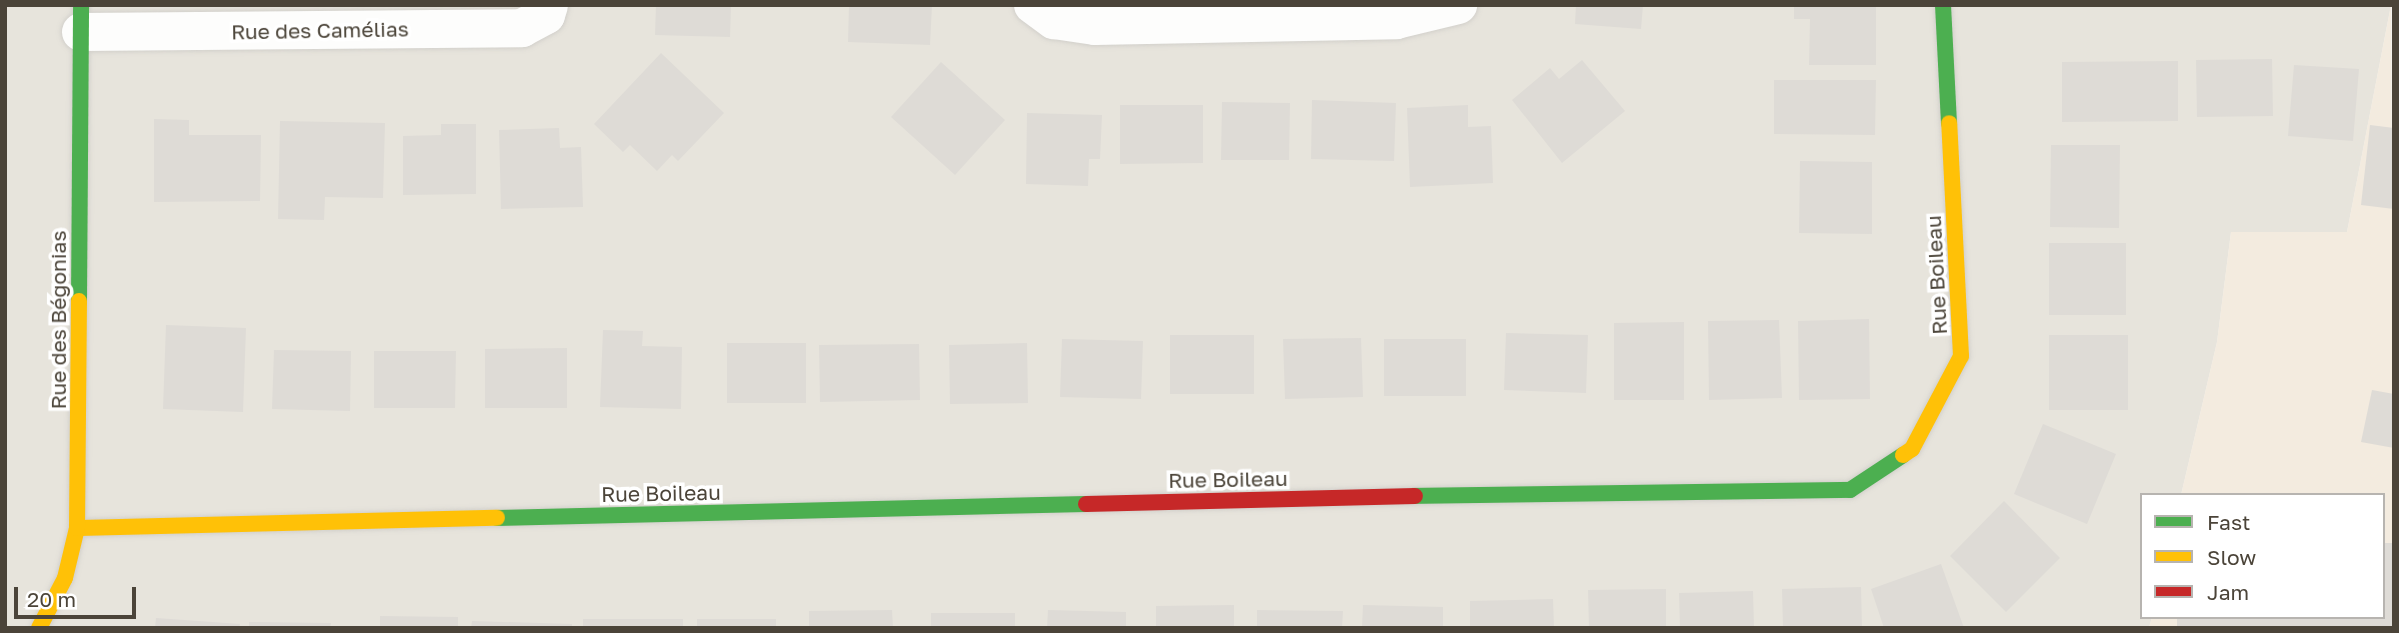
<!DOCTYPE html>
<meta charset="utf-8">
<style>
body{margin:0}
#map{position:relative;width:2399px;height:633px;overflow:hidden;background:#f4f2ee;font-family:"Golos Text",sans-serif}
div>[style]{position:absolute}
[style*='--x']{left:calc(var(--x)*1px);top:calc(var(--y)*1px);width:calc(var(--w)*1px);rotate:calc(var(--a)*1deg)}
.residential>*{inset:0;background:#e7e4dc}
.commercial>*{inset:0;background:#f3ebdf}
.building>*{inset:0;background:#dedbd6}
.roads{filter:drop-shadow(0 0 2px #d2d0cb) drop-shadow(0 0 2px #d2d0cb)}
.street>*{height:38px;margin:-19px;padding:0 19px;transform-origin:19px;border-radius:19px;background:#fdfdfc}
.fast>*{height:16px;margin:-8px;padding:0 8px;transform-origin:8px;border-radius:8px;background:#4caf50}
.slow>*{height:16px;margin:-8px;padding:0 8px;transform-origin:8px;border-radius:8px;background:#ffc107}
.jam>*{height:16px;margin:-8px;padding:0 8px;transform-origin:8px;border-radius:8px;background:#c62828}
span{translate:-50% -50%;white-space:nowrap;text-align:center;line-height:1.15;-webkit-text-stroke:7px #fff;paint-order:stroke}
.street-label{font-size:21px;color:#4b4439}
.frame{position:absolute;inset:0;border:7px solid #4b4439;pointer-events:none}
.legend{position:absolute;left:2140px;top:493px;width:245px;height:126px;box-sizing:border-box;background:#fff;border:2px solid #b7b4b0;margin:0;padding:9px 12px;list-style:none;font-size:21px;color:#4b4439}
.legend li{display:flex;align-items:center;gap:14px;height:35px}
.legend b{width:35px;border:2px solid #b7b4b0}
.scale{position:absolute;left:14px;top:587px;width:122px;height:32px;box-sizing:border-box;border:4px solid #4b4439;border-top:0;padding-left:9px;font-size:21px;line-height:24px;white-space:nowrap;color:#4b4439;-webkit-text-stroke:5px #fff;paint-order:stroke}
</style>
<div id="map">
<div class="residential">
<div style="clip-path:polygon(5px 5px,2391px 5px,2347px 232px,2231px 232px,2217px 342px,2181px 495px,2142px 495px,2142px 617px,2152px 617px,2149px 628px,5px 628px)"></div>
</div>
<div class="commercial">
<div style="clip-path:polygon(2391px 5px,2394px 628px,2149px 628px,2152px 617px,2383px 617px,2383px 495px,2181px 495px,2217px 342px,2231px 232px,2347px 232px)"></div>
</div>
<div class="building">
<div style="clip-path:polygon(656px 5px,731px 5px,730px 37px,655px 35px)"></div>
<div style="clip-path:polygon(849px 5px,932px 5px,930px 45px,848px 42px)"></div>
<div style="clip-path:polygon(1576px 5px,1643px 5px,1641px 29px,1575px 24px)"></div>
<div style="clip-path:polygon(1794px 5px,1876px 5px,1876px 65px,1809px 65px,1810px 19px,1794px 19px)"></div>
<div style="clip-path:polygon(661px 53px,724px 113px,678px 161px,672px 155px,657px 171px,630px 145px,623px 152px,594px 124px)"></div>
<div style="clip-path:polygon(2272px 59px,2273px 116px,2197px 117px,2196px 60px)"></div>
<div style="clip-path:polygon(1582px 60px,1625px 111px,1562px 163px,1512px 100px,1550px 68px,1559px 79px)"></div>
<div style="clip-path:polygon(2178px 61px,2178px 121px,2062px 122px,2062px 62px)"></div>
<div style="clip-path:polygon(941px 62px,1005px 120px,955px 175px,891px 117px)"></div>
<div style="clip-path:polygon(2294px 65px,2359px 69px,2353px 141px,2288px 136px)"></div>
<div style="clip-path:polygon(1774px 80px,1876px 80px,1875px 135px,1774px 134px)"></div>
<div style="clip-path:polygon(1312px 100px,1396px 103px,1394px 161px,1311px 159px)"></div>
<div style="clip-path:polygon(1222px 102px,1290px 103px,1289px 160px,1221px 160px)"></div>
<div style="clip-path:polygon(1120px 105px,1203px 105px,1203px 163px,1120px 164px)"></div>
<div style="clip-path:polygon(1468px 105px,1468px 127px,1491px 126px,1493px 183px,1410px 187px,1407px 108px)"></div>
<div style="clip-path:polygon(1027px 113px,1102px 115px,1100px 159px,1089px 159px,1088px 186px,1026px 184px)"></div>
<div style="clip-path:polygon(154px 119px,189px 120px,189px 135px,261px 135px,260px 201px,154px 202px)"></div>
<div style="clip-path:polygon(280px 121px,385px 123px,383px 198px,325px 197px,324px 220px,278px 219px)"></div>
<div style="clip-path:polygon(441px 124px,476px 124px,476px 194px,403px 195px,403px 136px,441px 135px)"></div>
<div style="clip-path:polygon(2370px 125px,2394px 128px,2394px 209px,2361px 205px)"></div>
<div style="clip-path:polygon(559px 128px,560px 148px,581px 147px,583px 207px,501px 209px,499px 130px)"></div>
<div style="clip-path:polygon(2051px 145px,2120px 145px,2119px 228px,2050px 227px)"></div>
<div style="clip-path:polygon(1800px 161px,1872px 162px,1872px 234px,1799px 233px)"></div>
<div style="clip-path:polygon(2049px 243px,2126px 243px,2126px 315px,2049px 315px)"></div>
<div style="clip-path:polygon(1869px 319px,1870px 399px,1799px 400px,1798px 321px)"></div>
<div style="clip-path:polygon(1779px 320px,1782px 398px,1709px 400px,1708px 321px)"></div>
<div style="clip-path:polygon(1684px 322px,1684px 400px,1614px 400px,1614px 323px)"></div>
<div style="clip-path:polygon(166px 325px,246px 328px,243px 412px,163px 409px)"></div>
<div style="clip-path:polygon(603px 330px,643px 331px,642px 346px,682px 347px,681px 409px,600px 407px)"></div>
<div style="clip-path:polygon(1506px 333px,1588px 335px,1586px 393px,1504px 390px)"></div>
<div style="clip-path:polygon(1170px 335px,1254px 335px,1254px 394px,1170px 394px)"></div>
<div style="clip-path:polygon(2049px 335px,2128px 335px,2128px 410px,2049px 410px)"></div>
<div style="clip-path:polygon(1361px 338px,1363px 397px,1285px 399px,1283px 339px)"></div>
<div style="clip-path:polygon(1062px 339px,1143px 341px,1141px 399px,1060px 397px)"></div>
<div style="clip-path:polygon(1384px 339px,1466px 339px,1466px 396px,1384px 396px)"></div>
<div style="clip-path:polygon(727px 343px,806px 343px,806px 403px,727px 403px)"></div>
<div style="clip-path:polygon(1027px 343px,1028px 403px,950px 404px,949px 345px)"></div>
<div style="clip-path:polygon(919px 344px,920px 400px,820px 402px,819px 345px)"></div>
<div style="clip-path:polygon(567px 348px,567px 408px,485px 408px,485px 349px)"></div>
<div style="clip-path:polygon(274px 350px,351px 351px,350px 411px,272px 409px)"></div>
<div style="clip-path:polygon(374px 351px,456px 351px,455px 408px,374px 408px)"></div>
<div style="clip-path:polygon(2372px 390px,2394px 394px,2394px 448px,2361px 442px)"></div>
<div style="clip-path:polygon(2043px 424px,2116px 454px,2087px 524px,2014px 494px)"></div>
<div style="clip-path:polygon(2004px 501px,2060px 558px,2006px 612px,1950px 556px)"></div>
<div style="clip-path:polygon(2383px 543px,2394px 543px,2394px 628px,2177px 628px,2177px 617px,2383px 617px)"></div>
<div style="clip-path:polygon(1941px 564px,1964px 628px,1884px 628px,1871px 589px)"></div>
<div style="clip-path:polygon(1861px 587px,1862px 628px,1783px 628px,1782px 589px)"></div>
<div style="clip-path:polygon(1666px 589px,1666px 628px,1589px 628px,1588px 590px)"></div>
<div style="clip-path:polygon(1753px 591px,1754px 628px,1680px 628px,1679px 593px)"></div>
<div style="clip-path:polygon(1553px 599px,1554px 628px,1470px 628px,1470px 601px)"></div>
<div style="clip-path:polygon(1234px 605px,1234px 628px,1156px 628px,1156px 606px)"></div>
<div style="clip-path:polygon(1363px 605px,1443px 607px,1443px 628px,1362px 628px)"></div>
<div style="clip-path:polygon(892px 610px,893px 628px,809px 628px,809px 611px)"></div>
<div style="clip-path:polygon(1048px 610px,1126px 612px,1126px 628px,1047px 628px)"></div>
<div style="clip-path:polygon(1257px 610px,1343px 611px,1342px 628px,1257px 628px)"></div>
<div style="clip-path:polygon(931px 613px,1015px 613px,1015px 628px,931px 628px)"></div>
<div style="clip-path:polygon(380px 616px,458px 617px,458px 628px,380px 628px)"></div>
<div style="clip-path:polygon(156px 618px,240px 624px,239px 628px,155px 628px)"></div>
<div style="clip-path:polygon(583px 619px,683px 619px,683px 628px,583px 628px)"></div>
<div style="clip-path:polygon(697px 619px,776px 619px,776px 628px,697px 628px)"></div>
<div style="clip-path:polygon(472px 621px,572px 624px,572px 628px,471px 628px)"></div>
<div style="clip-path:polygon(249px 622px,331px 623px,330px 628px,249px 628px)"></div>
</div>
<div class="roads">
<div class="street">
<div style="--x:1033;--y:5;--w:26;--a:36"></div>
<div style="--x:1054;--y:20;--w:41;--a:8.3"></div>
<div style="--x:1095;--y:26;--w:301;--a:-1.1"></div>
<div style="--x:1396;--y:20;--w:64;--a:-13.6"></div>
<div style="--x:81;--y:32;--w:441;--a:-0.5"></div>
<div style="--x:522;--y:28;--w:27;--a:-28"></div>
<div style="--x:546;--y:15;--w:10;--a:-73"></div>
</div>
<div class="fast">
<div style="--x:1943;--y:5;--w:118;--a:87.1"></div>
<div style="--x:79;--y:301;--w:296;--a:-89.6"></div>
<div style="--x:1415;--y:496;--w:435;--a:-0.8"></div>
<div style="--x:1850;--y:490;--w:64;--a:-33.4"></div>
<div style="--x:497;--y:518;--w:589;--a:-1.36"></div>
</div>
<div class="slow">
<div style="--x:1903;--y:455;--w:11;--a:-34"></div>
<div style="--x:1912;--y:449;--w:105;--a:-62.2"></div>
<div style="--x:1961;--y:356;--w:233;--a:-92.9"></div>
<div style="--x:77;--y:528;--w:420;--a:-1.4"></div>
<div style="--x:39;--y:628;--w:56;--a:-62.5"></div>
<div style="--x:65;--y:578;--w:51;--a:-76.5"></div>
<div style="--x:77;--y:528;--w:227;--a:-89.5"></div>
</div>
<div class="jam">
<div style="--x:1086;--y:504;--w:329;--a:-1.4"></div>
</div>
</div>
<div class="street-label">
<span style="left:320px;top:30px;rotate:-1deg">Rue des Camélias</span>
<span style="left:1936px;top:275px;rotate:-93deg">Rue Boileau</span>
<span style="left:58px;top:320px;rotate:-90deg">Rue des Bégonias</span>
<span style="left:1228px;top:479px;rotate:-1deg">Rue Boileau</span>
<span style="left:661px;top:493px;rotate:-1deg">Rue Boileau</span>
</div>
<div class="frame"></div>
<ul class="legend">
<li><b style="height:9px;background:#4caf50"></b>Fast</li>
<li><b style="height:9px;background:#ffc107"></b>Slow</li>
<li><b style="height:9px;background:#c62828"></b>Jam</li>
</ul>
<div class="scale">20 m</div>
</div>
